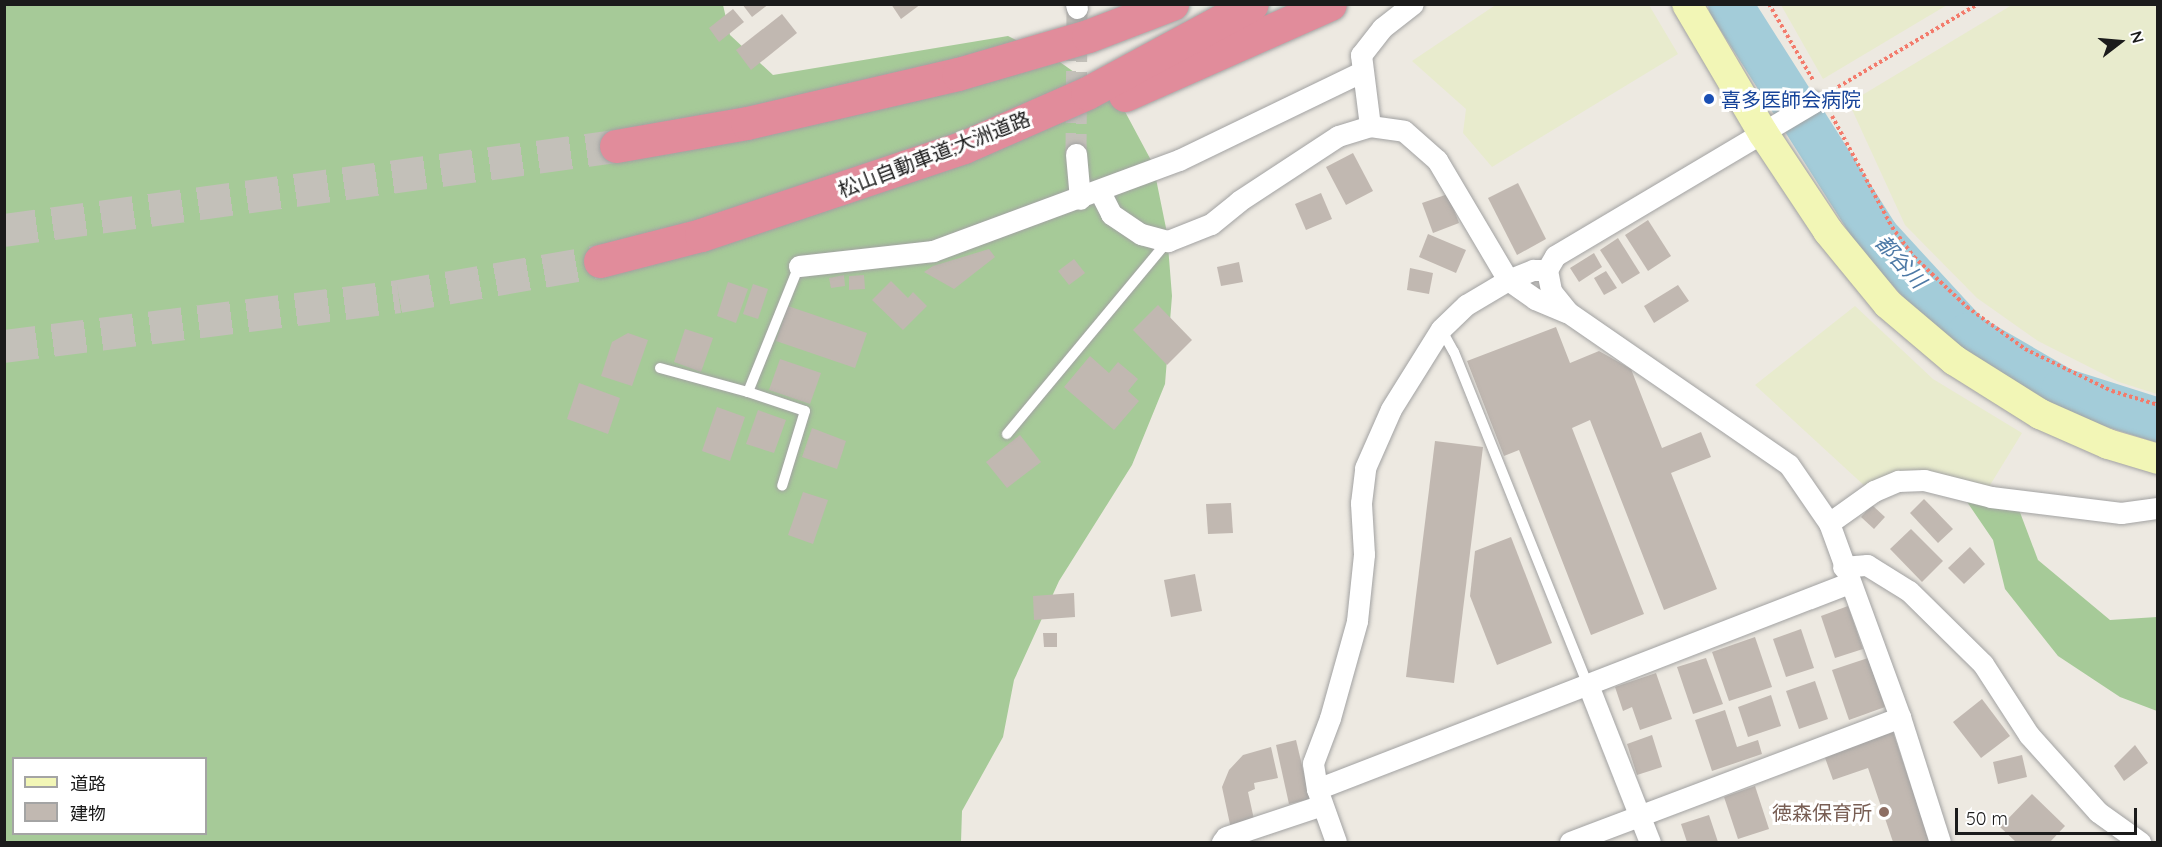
<!DOCTYPE html>
<meta charset="utf-8">
<style>
body{margin:0}
#map{position:relative;width:2162px;height:847px;overflow:hidden;background:#ede9e1;font-family:Quicksand,"Noto Sans JP",sans-serif}
div>[style]{position:absolute}
[style*='--x']{left:calc(var(--x)*1px);top:calc(var(--y)*1px);width:calc(var(--w)*1px);rotate:calc(var(--a)*1deg)}
.farmland>*{inset:0;background:#e8ebcd}
.forest>*{inset:0;background:#a6ca98}
.river>*{height:44px;margin:-22px;padding:0 22px;transform-origin:22px;border-radius:22px;background:#a3ccd9}
.building>*{inset:0;background:#c1b8b1}
.street-tunnel>*{height:21px;margin-top:-10.5px;transform-origin:0;background:repeating-linear-gradient(90deg,#c3c0b9 0 21px,transparent 0 31px)}
.highway-tunnel>*{height:33px;margin-top:-16.5px;transform-origin:0;background:repeating-linear-gradient(90deg,#c3c0b9 0 33px,transparent 0 49px)}
.path>*{height:4px;margin-top:-2px;transform-origin:0;background:repeating-linear-gradient(90deg,#f37b6c 0 3px,transparent 0 6px)}
.roads{filter:drop-shadow(0 0 2px #a2a2a2) drop-shadow(0 0 2px #a2a2a2)}
.lane>*{height:10px;margin:-5px;padding:0 5px;transform-origin:5px;border-radius:5px;background:#fff}
.street>*{height:21px;margin:-10.5px;padding:0 10.5px;transform-origin:10.5px;border-radius:10.5px;background:#fff}
.secondary>*{height:30px;margin:-15px;padding:0 15px;transform-origin:15px;border-radius:15px;background:#f2f6b6}
.highway>*{height:33px;margin:-16.5px;padding:0 16.5px;transform-origin:16.5px;border-radius:16.5px;background:#e18c9b}
.dots>*{width:16px;height:16px;translate:-50% -50%;box-sizing:border-box;border:3px solid #fff;border-radius:50%}
span{translate:-50% -50%;white-space:nowrap;text-align:center;line-height:1.15;-webkit-text-stroke:6px #fff;paint-order:stroke}
.transit-label{font-size:20px;color:#164399}
.left{translate:0 -50%;text-align:left}
.street-label{font-size:20px;color:#1b1b1b}
.education-label{font-size:20px;color:#785e54}
.right{translate:-100% -50%;text-align:right}
.water-label{font-size:21px;color:#4d79a6;font-style:italic}
.frame{position:absolute;inset:0;border:6px solid #1b1b1b;pointer-events:none}
.legend{position:absolute;left:12px;top:757px;width:195px;height:78px;box-sizing:border-box;background:#fff;border:2px solid #a4a4a4;margin:0;padding:8px 10px;list-style:none;font-size:18px;color:#1b1b1b}
.legend li{display:flex;align-items:center;gap:12px;height:30px}
.legend b{width:30px;border:2px solid #a4a4a4}
.north{position:absolute;left:2090px;top:12px;width:60px;height:60px;-webkit-text-stroke:4px #fff;paint-order:stroke;rotate:74deg;font-size:16px;font-weight:700;line-height:24px;text-align:center;color:#1b1b1b}
.north::after{content:'';display:block;margin:auto;width:21px;height:27px;background:#1b1b1b;clip-path:polygon(50% 0,100% 100%,50% 72%,0 100%)}
.scale{position:absolute;left:1955px;top:808px;width:182px;height:27px;box-sizing:border-box;border:3px solid #1b1b1b;border-top:0;padding-left:8px;font-size:18px;line-height:21px;white-space:nowrap;color:#1b1b1b;-webkit-text-stroke:4px #fff;paint-order:stroke}
</style>
<div id="map">
<div class="farmland">
<div style="clip-path:polygon(1497px 4px,1649px 5px,1678px 54px,1492px 167px,1463px 133px,1466px 109px,1412px 61px)"></div>
<div style="clip-path:polygon(1781px 5px,1947px 5px,1823px 79px)"></div>
<div style="clip-path:polygon(2012px 5px,2157px 5px,2157px 394px,2119px 382px,2038px 341px,1977px 298px,1905px 225px,1849px 103px)"></div>
<div style="clip-path:polygon(1855px 306px,1933px 379px,2022px 433px,1987px 490px,1868px 489px,1755px 385px)"></div>
</div>
<div class="forest">
<div style="clip-path:polygon(evenodd,5px 5px,723px 5px,730px 35px,773px 75px,1008px 36px,1057px 60px,1122px 106px,1153px 164px,1167px 233px,1172px 296px,1165px 384px,1132px 465px,1059px 581px,1014px 680px,1003px 737px,962px 811px,961px 842px,5px 842px,5px 5px,14px 758px,206px 758px,206px 834px,14px 834px,14px 758px)"></div>
<div style="clip-path:polygon(1963px 496px,2018px 507px,2038px 560px,2110px 620px,2157px 617px,2157px 711px,2120px 697px,2058px 656px,2005px 589px,1993px 540px)"></div>
</div>
<div class="river">
<div style="--x:1730;--y:4;--w:275;--a:57.6"></div>
<div style="--x:1877;--y:236;--w:134;--a:47.4"></div>
<div style="--x:1968;--y:335;--w:110;--a:30.1"></div>
<div style="--x:2063;--y:390;--w:100;--a:17.5"></div>
</div>
<div class="building">
<div style="clip-path:polygon(742px 4px,769px 4px,752px 17px)"></div>
<div style="clip-path:polygon(891px 4px,921px 4px,901px 19px)"></div>
<div style="clip-path:polygon(733px 9px,744px 22px,719px 42px,709px 28px)"></div>
<div style="clip-path:polygon(782px 14px,797px 33px,751px 70px,736px 50px)"></div>
<div style="clip-path:polygon(1353px 153px,1373px 191px,1346px 205px,1326px 167px)"></div>
<div style="clip-path:polygon(1518px 183px,1546px 239px,1517px 255px,1488px 198px)"></div>
<div style="clip-path:polygon(1321px 193px,1332px 219px,1306px 230px,1295px 204px)"></div>
<div style="clip-path:polygon(1448px 194px,1459px 223px,1433px 233px,1422px 203px)"></div>
<div style="clip-path:polygon(1648px 220px,1671px 256px,1648px 271px,1625px 235px)"></div>
<div style="clip-path:polygon(1428px 234px,1466px 250px,1456px 273px,1419px 257px)"></div>
<div style="clip-path:polygon(1618px 238px,1640px 273px,1622px 284px,1600px 250px)"></div>
<div style="clip-path:polygon(989px 249px,995px 257px,954px 289px,924px 272px,933px 266px)"></div>
<div style="clip-path:polygon(1594px 253px,1602px 267px,1579px 282px,1570px 268px)"></div>
<div style="clip-path:polygon(1074px 259px,1085px 273px,1069px 285px,1058px 271px)"></div>
<div style="clip-path:polygon(1239px 262px,1243px 282px,1221px 286px,1217px 267px)"></div>
<div style="clip-path:polygon(1410px 268px,1433px 273px,1429px 294px,1407px 290px)"></div>
<div style="clip-path:polygon(1606px 271px,1617px 288px,1604px 295px,1594px 278px)"></div>
<div style="clip-path:polygon(844px 275px,845px 286px,831px 288px,829px 278px)"></div>
<div style="clip-path:polygon(864px 275px,865px 289px,849px 290px,849px 276px)"></div>
<div style="clip-path:polygon(891px 281px,908px 298px,913px 292px,927px 306px,903px 330px,872px 300px)"></div>
<div style="clip-path:polygon(728px 282px,748px 289px,736px 323px,717px 316px)"></div>
<div style="clip-path:polygon(753px 284px,768px 289px,758px 319px,743px 314px)"></div>
<div style="clip-path:polygon(1678px 285px,1689px 301px,1654px 323px,1644px 306px)"></div>
<div style="clip-path:polygon(1158px 305px,1192px 340px,1167px 365px,1133px 330px)"></div>
<div style="clip-path:polygon(788px 306px,867px 333px,855px 368px,776px 341px)"></div>
<div style="clip-path:polygon(1556px 327px,1570px 363px,1599px 351px,1631px 369px,1662px 448px,1701px 432px,1711px 457px,1671px 473px,1717px 589px,1664px 610px,1590px 420px,1572px 428px,1644px 614px,1591px 635px,1519px 450px,1504px 456px,1467px 361px)"></div>
<div style="clip-path:polygon(685px 329px,713px 338px,701px 372px,674px 362px)"></div>
<div style="clip-path:polygon(628px 333px,648px 340px,632px 386px,601px 376px,612px 342px)"></div>
<div style="clip-path:polygon(1090px 356px,1109px 373px,1118px 362px,1138px 379px,1128px 391px,1139px 401px,1114px 430px,1064px 387px)"></div>
<div style="clip-path:polygon(780px 359px,821px 373px,810px 404px,769px 390px)"></div>
<div style="clip-path:polygon(579px 383px,620px 398px,608px 434px,567px 419px)"></div>
<div style="clip-path:polygon(717px 407px,745px 417px,730px 461px,702px 451px)"></div>
<div style="clip-path:polygon(758px 410px,786px 420px,774px 453px,746px 444px)"></div>
<div style="clip-path:polygon(812px 428px,846px 441px,837px 469px,802px 457px)"></div>
<div style="clip-path:polygon(1020px 435px,1041px 462px,1007px 488px,986px 462px)"></div>
<div style="clip-path:polygon(1435px 441px,1483px 447px,1454px 683px,1406px 677px)"></div>
<div style="clip-path:polygon(803px 492px,828px 500px,813px 544px,788px 535px)"></div>
<div style="clip-path:polygon(1924px 499px,1953px 529px,1938px 543px,1910px 513px)"></div>
<div style="clip-path:polygon(1231px 503px,1233px 533px,1208px 534px,1206px 504px)"></div>
<div style="clip-path:polygon(1872px 505px,1885px 517px,1874px 529px,1861px 517px)"></div>
<div style="clip-path:polygon(1911px 529px,1943px 561px,1922px 582px,1890px 549px)"></div>
<div style="clip-path:polygon(1511px 537px,1552px 643px,1497px 665px,1470px 596px,1475px 551px)"></div>
<div style="clip-path:polygon(1970px 547px,1985px 564px,1964px 584px,1948px 568px)"></div>
<div style="clip-path:polygon(1195px 574px,1202px 611px,1171px 617px,1164px 580px)"></div>
<div style="clip-path:polygon(1074px 593px,1075px 617px,1034px 620px,1033px 596px)"></div>
<div style="clip-path:polygon(1848px 606px,1863px 649px,1835px 658px,1821px 616px)"></div>
<div style="clip-path:polygon(1801px 629px,1814px 668px,1786px 677px,1773px 639px)"></div>
<div style="clip-path:polygon(1043px 633px,1057px 633px,1057px 647px,1044px 647px)"></div>
<div style="clip-path:polygon(1755px 637px,1772px 687px,1729px 701px,1712px 652px)"></div>
<div style="clip-path:polygon(1706px 658px,1723px 704px,1693px 714px,1677px 667px)"></div>
<div style="clip-path:polygon(1868px 658px,1885px 707px,1849px 720px,1832px 670px)"></div>
<div style="clip-path:polygon(1656px 673px,1672px 719px,1640px 730px,1632px 707px,1623px 711px,1615px 687px)"></div>
<div style="clip-path:polygon(1815px 681px,1828px 719px,1799px 729px,1786px 691px)"></div>
<div style="clip-path:polygon(1771px 695px,1781px 726px,1748px 737px,1738px 707px)"></div>
<div style="clip-path:polygon(1982px 699px,2010px 736px,1981px 758px,1953px 722px)"></div>
<div style="clip-path:polygon(1725px 710px,1737px 747px,1758px 740px,1762px 754px,1712px 771px,1695px 720px)"></div>
<div style="clip-path:polygon(1893px 732px,1930px 842px,1893px 842px,1868px 768px,1833px 780px,1824px 755px)"></div>
<div style="clip-path:polygon(1652px 735px,1662px 767px,1637px 775px,1627px 744px)"></div>
<div style="clip-path:polygon(1296px 740px,1310px 799px,1289px 804px,1276px 745px)"></div>
<div style="clip-path:polygon(2135px 745px,2148px 763px,2124px 781px,2114px 766px)"></div>
<div style="clip-path:polygon(1271px 747px,1278px 778px,1254px 783px,1255px 789px,1248px 792px,1255px 824px,1231px 829px,1222px 787px,1229px 770px,1243px 755px)"></div>
<div style="clip-path:polygon(2022px 755px,2027px 777px,1998px 784px,1993px 762px)"></div>
<div style="clip-path:polygon(1755px 786px,1769px 829px,1738px 839px,1724px 797px)"></div>
<div style="clip-path:polygon(2032px 794px,2065px 826px,2050px 842px,2016px 842px,2000px 827px)"></div>
<div style="clip-path:polygon(1709px 815px,1718px 842px,1687px 842px,1681px 824px)"></div>
</div>
<div class="street-tunnel">
<div style="--x:1076;--y:154;--w:146;--a:-89.6"></div>
</div>
<div class="highway-tunnel">
<div style="--x:4;--y:230;--w:618;--a:-7.82"></div>
<div style="--x:4;--y:346;--w:398;--a:-7.2"></div>
<div style="--x:399;--y:296;--w:204;--a:-9.9"></div>
</div>
<div class="path">
<div style="--x:1769;--y:4;--w:88;--a:59.9"></div>
<div style="--x:1833;--y:90;--w:169;--a:-30.7"></div>
<div style="--x:1832;--y:116;--w:126;--a:61.6"></div>
<div style="--x:1892;--y:227;--w:37;--a:54"></div>
<div style="--x:1914;--y:257;--w:73;--a:43.3"></div>
<div style="--x:1967;--y:307;--w:72;--a:35.9"></div>
<div style="--x:2025;--y:349;--w:97;--a:25.8"></div>
<div style="--x:2112;--y:391;--w:48;--a:16.9"></div>
</div>
<div class="roads">
<div class="lane">
<div style="--x:1441;--y:329;--w:26;--a:61"></div>
<div style="--x:1454;--y:352;--w:359;--a:68.1"></div>
<div style="--x:660;--y:368;--w:91;--a:15.3"></div>
<div style="--x:748;--y:392;--w:136;--a:-68"></div>
<div style="--x:748;--y:392;--w:60;--a:18.4"></div>
<div style="--x:805;--y:411;--w:78;--a:107"></div>
<div style="--x:1007;--y:434;--w:251;--a:-50.2"></div>
</div>
<div class="street">
<div style="--x:1076;--y:4;--w:4;--a:76"></div>
<div style="--x:1814;--y:102;--w:301;--a:149.3"></div>
<div style="--x:1555;--y:256;--w:16;--a:120"></div>
<div style="--x:1547;--y:270;--w:21;--a:79"></div>
<div style="--x:1551;--y:291;--w:28;--a:51"></div>
<div style="--x:1569;--y:313;--w:267;--a:34.6"></div>
<div style="--x:1789;--y:465;--w:70;--a:55.4"></div>
<div style="--x:1829;--y:523;--w:207;--a:69.9"></div>
<div style="--x:1900;--y:717;--w:131;--a:72.3"></div>
<div style="--x:1370;--y:126;--w:72;--a:-97.2"></div>
<div style="--x:1361;--y:55;--w:34;--a:-52"></div>
<div style="--x:1382;--y:28;--w:39;--a:-38"></div>
<div style="--x:1076;--y:154;--w:45;--a:84.9"></div>
<div style="--x:1100;--y:192;--w:25;--a:63"></div>
<div style="--x:1111;--y:214;--w:36;--a:34"></div>
<div style="--x:1141;--y:234;--w:28;--a:15"></div>
<div style="--x:1168;--y:241;--w:46;--a:-21.6"></div>
<div style="--x:1211;--y:224;--w:36;--a:-39"></div>
<div style="--x:1239;--y:201;--w:118;--a:-33.3"></div>
<div style="--x:1338;--y:136;--w:34;--a:-17"></div>
<div style="--x:1370;--y:126;--w:34;--a:8"></div>
<div style="--x:1404;--y:131;--w:44;--a:41.3"></div>
<div style="--x:1437;--y:160;--w:139;--a:59.4"></div>
<div style="--x:1508;--y:280;--w:33;--a:35"></div>
<div style="--x:1535;--y:299;--w:33;--a:23"></div>
<div style="--x:799;--y:266;--w:135;--a:-6.4"></div>
<div style="--x:933;--y:251;--w:262;--a:-20.3"></div>
<div style="--x:1179;--y:160;--w:202;--a:-25.8"></div>
<div style="--x:1829;--y:523;--w:55;--a:-35.4"></div>
<div style="--x:1874;--y:491;--w:26;--a:-23"></div>
<div style="--x:1898;--y:481;--w:26;--a:-2"></div>
<div style="--x:1924;--y:480;--w:69;--a:14.2"></div>
<div style="--x:1991;--y:497;--w:131;--a:7"></div>
<div style="--x:2121;--y:513;--w:37;--a:-8"></div>
<div style="--x:1843;--y:567;--w:24;--a:-5"></div>
<div style="--x:1867;--y:565;--w:49;--a:31.8"></div>
<div style="--x:1909;--y:591;--w:104;--a:44.6"></div>
<div style="--x:1983;--y:664;--w:85;--a:57.1"></div>
<div style="--x:2029;--y:735;--w:103;--a:48.1"></div>
<div style="--x:2098;--y:812;--w:52;--a:35.5"></div>
<div style="--x:1588;--y:685;--w:169;--a:68.5"></div>
<div style="--x:1317;--y:789;--w:570;--a:-21.17"></div>
<div style="--x:1222;--y:842;--w:6;--a:-51"></div>
<div style="--x:1226;--y:837;--w:101;--a:-18.4"></div>
<div style="--x:1336;--y:842;--w:56;--a:-109.7"></div>
<div style="--x:1317;--y:789;--w:26;--a:-99"></div>
<div style="--x:1313;--y:763;--w:48;--a:-69.3"></div>
<div style="--x:1330;--y:718;--w:101;--a:-74.4"></div>
<div style="--x:1357;--y:621;--w:67;--a:-84"></div>
<div style="--x:1364;--y:554;--w:51;--a:-93.4"></div>
<div style="--x:1361;--y:503;--w:35;--a:-83"></div>
<div style="--x:1365;--y:468;--w:64;--a:-66.2"></div>
<div style="--x:1391;--y:409;--w:94;--a:-58"></div>
<div style="--x:1441;--y:329;--w:35;--a:-44"></div>
<div style="--x:1466;--y:305;--w:49;--a:-30.8"></div>
<div style="--x:1508;--y:280;--w:27;--a:-22"></div>
<div style="--x:1533;--y:270;--w:14;--a:0"></div>
<div style="--x:1570;--y:842;--w:353;--a:-20.7"></div>
</div>
<div class="secondary">
<div style="--x:1687;--y:4;--w:150;--a:59.5"></div>
<div style="--x:1763;--y:133;--w:118;--a:56.4"></div>
<div style="--x:1828;--y:231;--w:94;--a:50.6"></div>
<div style="--x:1888;--y:304;--w:87;--a:40.3"></div>
<div style="--x:1954;--y:360;--w:102;--a:32.1"></div>
<div style="--x:2040;--y:414;--w:74;--a:23.8"></div>
<div style="--x:2108;--y:444;--w:52;--a:16.7"></div>
</div>
<div class="highway">
<div style="--x:1125;--y:95;--w:224;--a:-23.9"></div>
<div style="--x:616;--y:146;--w:133;--a:-10"></div>
<div style="--x:747;--y:123;--w:217;--a:-13.1"></div>
<div style="--x:958;--y:74;--w:135;--a:-16.3"></div>
<div style="--x:1088;--y:36;--w:90;--a:-20.9"></div>
<div style="--x:600;--y:261;--w:104;--a:-14.4"></div>
<div style="--x:701;--y:235;--w:277;--a:-18.5"></div>
<div style="--x:964;--y:147;--w:134;--a:-23.7"></div>
<div style="--x:1087;--y:93;--w:187;--a:-28.3"></div>
</div>
</div>
<div class="dots">
<div style="left:1709px;top:99px;background:#1a4fb4"></div>
<div style="left:1884px;top:812px;background:#8d6e63"></div>
</div>
<div class="transit-label">
<span class="left" style="left:1721px;top:99px">喜多医師会病院</span>
</div>
<div class="street-label">
<span style="left:934px;top:154px;rotate:-21deg">松山自動車道;大洲道路</span>
</div>
<div class="education-label">
<span class="right" style="left:1872px;top:812px">徳森保育所</span>
</div>
<div class="water-label">
<span style="left:1901px;top:261px;rotate:48deg">都谷川</span>
</div>
<div class="frame"></div>
<ul class="legend">
<li><b style="height:8px;background:#f2f6b6"></b>道路</li>
<li><b style="height:16px;background:#c1b8b1"></b>建物</li>
</ul>
<div class="north">N</div>
<div class="scale">50 m</div>
</div>
